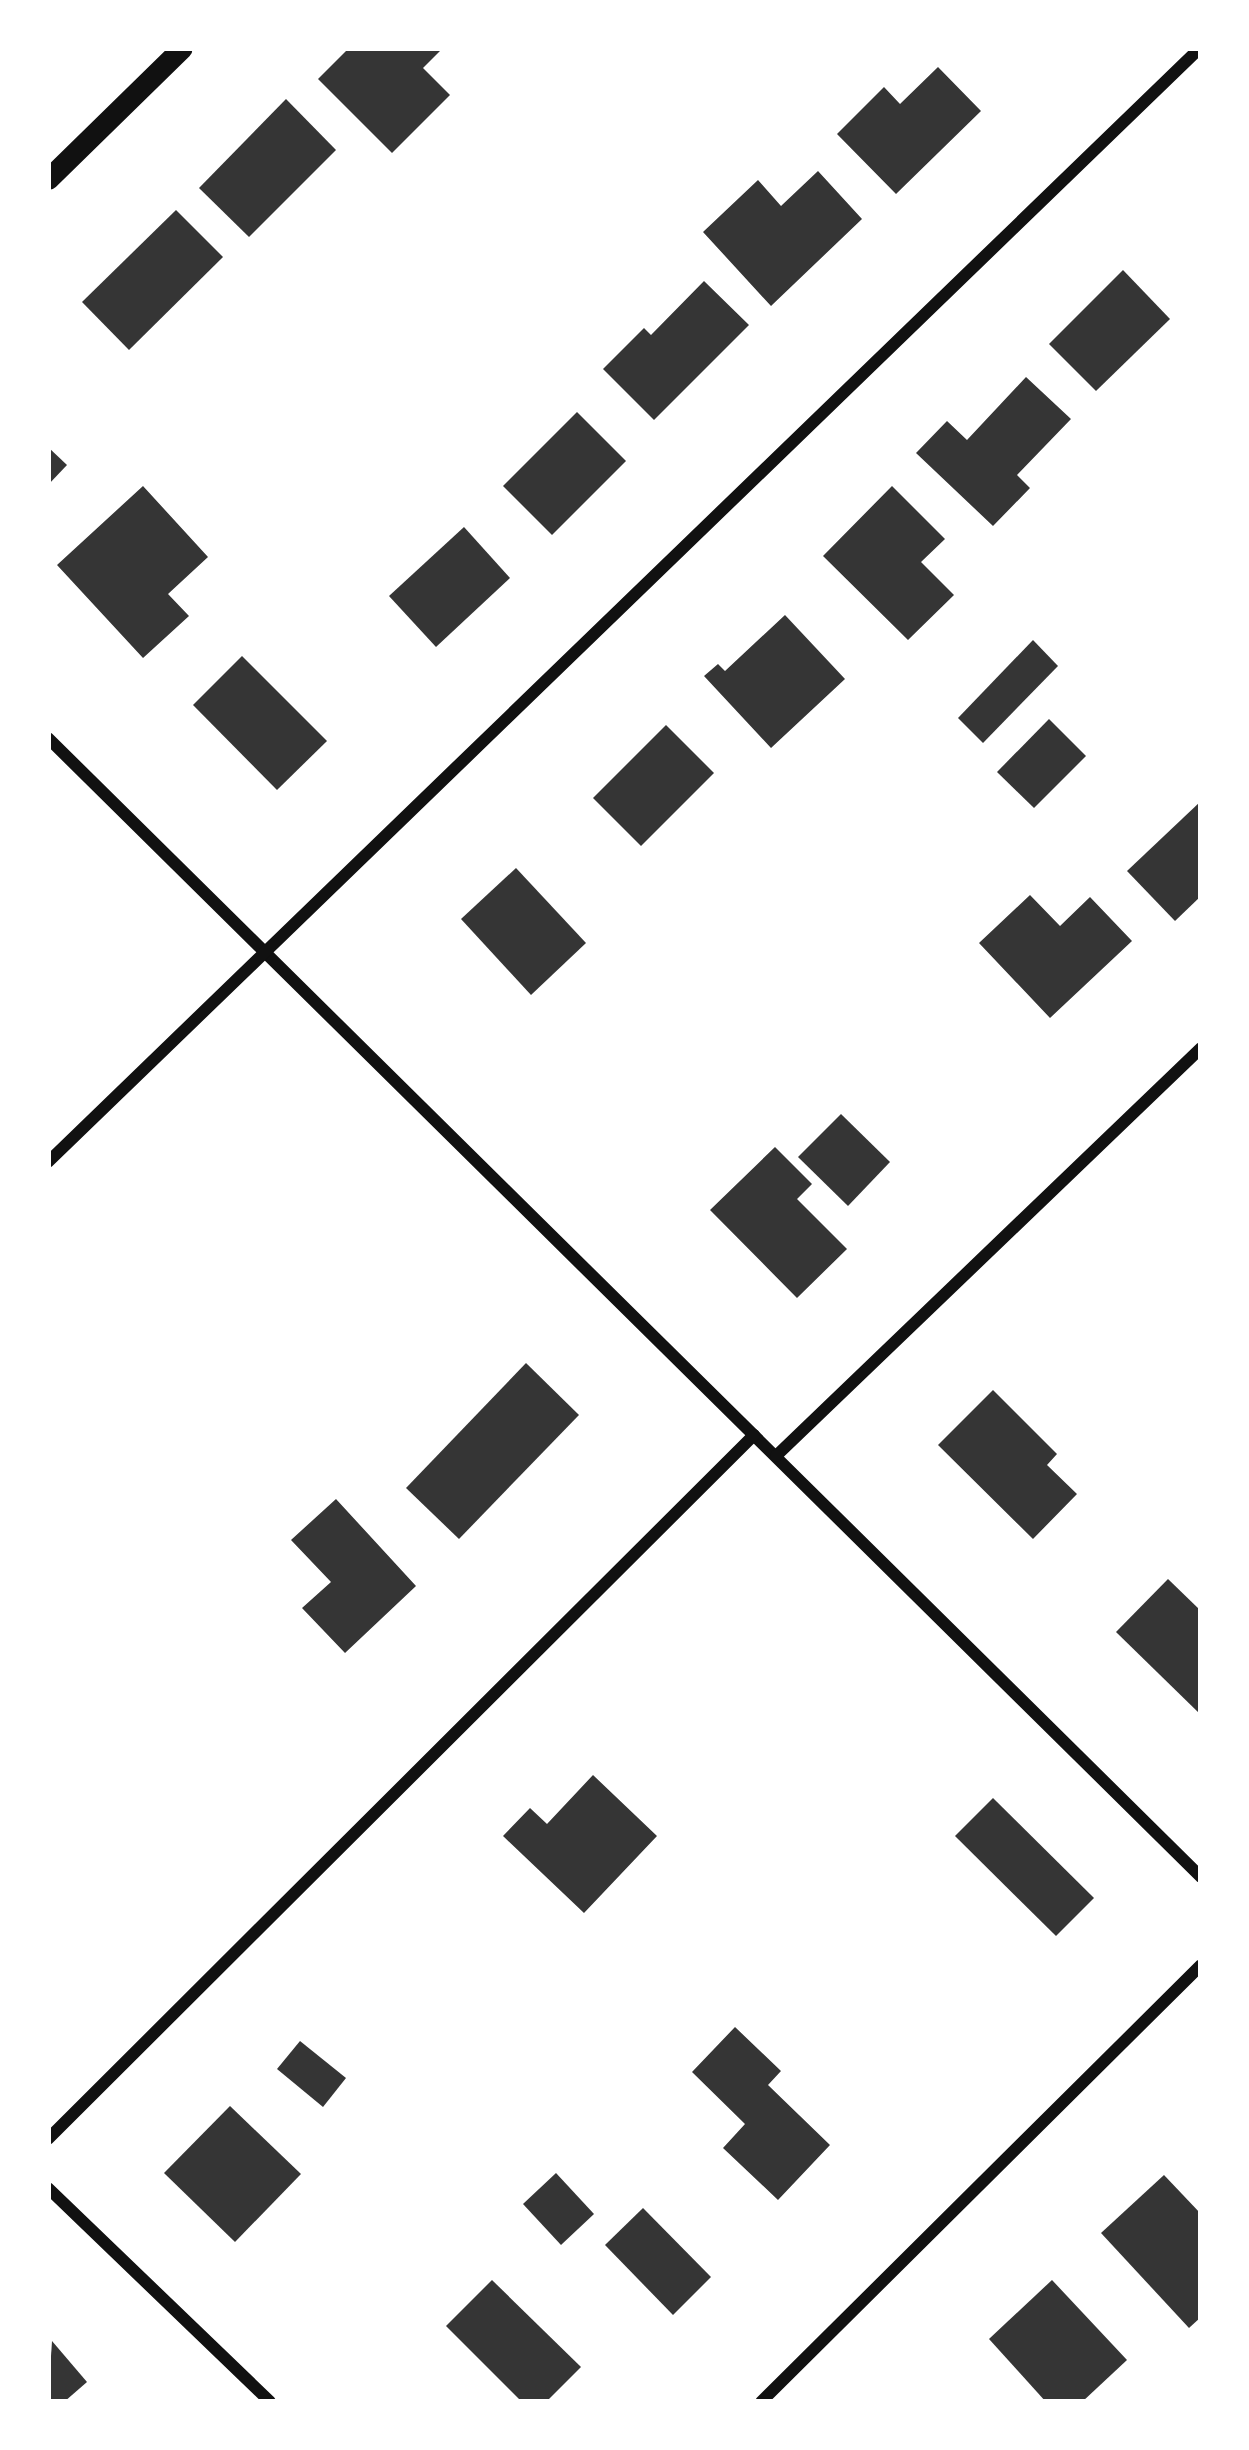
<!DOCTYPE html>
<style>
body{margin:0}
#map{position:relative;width:1249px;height:2450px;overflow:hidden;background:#fff;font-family:Signika,sans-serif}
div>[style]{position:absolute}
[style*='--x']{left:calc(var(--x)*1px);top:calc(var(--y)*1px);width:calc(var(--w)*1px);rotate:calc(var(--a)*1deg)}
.building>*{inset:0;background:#353535}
.minor>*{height:12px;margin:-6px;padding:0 6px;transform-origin:6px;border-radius:6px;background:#111}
.tertiary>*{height:21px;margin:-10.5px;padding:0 10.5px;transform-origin:10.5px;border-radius:10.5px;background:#111}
span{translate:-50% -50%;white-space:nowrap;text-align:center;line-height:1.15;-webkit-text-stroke:12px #fff;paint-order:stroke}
.frame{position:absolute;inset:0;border:51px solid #fff;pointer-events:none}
</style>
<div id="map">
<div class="building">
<div style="clip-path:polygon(349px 48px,443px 48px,423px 68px,450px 95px,392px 153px,318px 79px)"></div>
<div style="clip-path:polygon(938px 67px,981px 111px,896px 194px,837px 134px,884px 87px,900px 104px)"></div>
<div style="clip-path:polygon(286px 99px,336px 150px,249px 237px,199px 188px)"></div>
<div style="clip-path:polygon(818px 171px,862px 219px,771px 306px,703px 232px,758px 180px,781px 206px)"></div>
<div style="clip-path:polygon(176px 210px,223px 257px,129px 350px,82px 302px)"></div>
<div style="clip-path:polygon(1123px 270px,1170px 319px,1096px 391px,1049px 344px)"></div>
<div style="clip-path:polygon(704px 281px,749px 325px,654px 420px,603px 369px,644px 328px,651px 335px)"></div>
<div style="clip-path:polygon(1026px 377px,1071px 419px,1017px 475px,1030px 488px,993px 526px,916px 453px,947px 421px,967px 440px)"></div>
<div style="clip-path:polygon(577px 412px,626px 461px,552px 535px,503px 486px)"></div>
<div style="clip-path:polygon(48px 447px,67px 465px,48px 485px)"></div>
<div style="clip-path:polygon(143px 486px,208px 557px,168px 594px,189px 616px,143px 658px,57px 565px)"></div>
<div style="clip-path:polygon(892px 486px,945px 539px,921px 562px,954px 595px,908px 640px,823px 556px)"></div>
<div style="clip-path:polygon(464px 527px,510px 578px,436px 647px,389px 596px)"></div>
<div style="clip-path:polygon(785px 615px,845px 679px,771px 748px,704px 676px,718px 664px,725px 671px)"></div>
<div style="clip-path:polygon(1033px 640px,1058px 666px,983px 743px,958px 718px)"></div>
<div style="clip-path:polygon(242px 656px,327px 741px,277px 790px,193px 705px)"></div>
<div style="clip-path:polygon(1049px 719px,1086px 756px,1034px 808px,997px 772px)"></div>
<div style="clip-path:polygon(666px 725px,714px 773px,641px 846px,593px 798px)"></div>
<div style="clip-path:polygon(1201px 801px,1201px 896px,1175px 921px,1127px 871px)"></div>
<div style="clip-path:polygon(516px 868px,586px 943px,531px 995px,461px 919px)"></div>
<div style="clip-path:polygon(1030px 895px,1060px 926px,1090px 897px,1132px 941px,1050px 1018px,979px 943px)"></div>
<div style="clip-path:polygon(841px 1114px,890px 1162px,848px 1206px,798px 1157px)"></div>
<div style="clip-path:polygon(775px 1147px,812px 1184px,797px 1199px,847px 1249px,797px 1298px,710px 1210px)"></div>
<div style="clip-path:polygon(526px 1363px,579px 1415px,459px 1539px,406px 1488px)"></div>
<div style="clip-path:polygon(993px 1390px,1057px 1454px,1047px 1465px,1077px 1494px,1033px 1539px,938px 1445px)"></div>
<div style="clip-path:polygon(336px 1499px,416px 1586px,345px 1653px,302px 1608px,331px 1582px,291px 1540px)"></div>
<div style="clip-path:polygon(1168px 1579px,1201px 1611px,1201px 1715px,1116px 1632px)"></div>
<div style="clip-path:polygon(593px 1775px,657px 1836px,584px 1913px,503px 1836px,530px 1808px,547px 1824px)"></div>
<div style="clip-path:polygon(993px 1798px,1094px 1898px,1056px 1936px,955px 1836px)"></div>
<div style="clip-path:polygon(735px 2027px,781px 2071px,768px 2085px,830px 2145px,778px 2200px,723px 2148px,745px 2124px,692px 2072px)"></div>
<div style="clip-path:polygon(300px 2041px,346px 2078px,323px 2107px,277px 2069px)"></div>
<div style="clip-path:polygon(230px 2106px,301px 2174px,235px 2242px,164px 2173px)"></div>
<div style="clip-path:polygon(556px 2173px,594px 2214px,561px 2245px,523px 2204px)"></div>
<div style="clip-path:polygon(1164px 2175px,1201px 2214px,1201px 2317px,1189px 2328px,1101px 2233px)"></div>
<div style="clip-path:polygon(643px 2208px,711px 2277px,673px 2315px,605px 2245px)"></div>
<div style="clip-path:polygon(492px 2280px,581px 2367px,546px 2402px,522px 2402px,446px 2326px)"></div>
<div style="clip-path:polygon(1052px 2280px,1127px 2360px,1082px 2402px,1046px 2402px,989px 2339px)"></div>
<div style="clip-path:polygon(52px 2341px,87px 2382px,64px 2402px,48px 2402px)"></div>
</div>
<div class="minor">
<div style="--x:48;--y:738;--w:1621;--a:44.65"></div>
<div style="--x:48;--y:1162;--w:1603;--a:-44.04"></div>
<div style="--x:776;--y:1456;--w:589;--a:-43.83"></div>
<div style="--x:48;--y:2139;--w:997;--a:-44.92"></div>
<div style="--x:48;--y:2188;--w:308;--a:43.9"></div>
<div style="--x:761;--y:2402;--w:620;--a:-44.8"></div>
</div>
<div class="tertiary">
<div style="--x:48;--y:179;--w:187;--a:-44.4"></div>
</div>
<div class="frame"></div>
</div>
